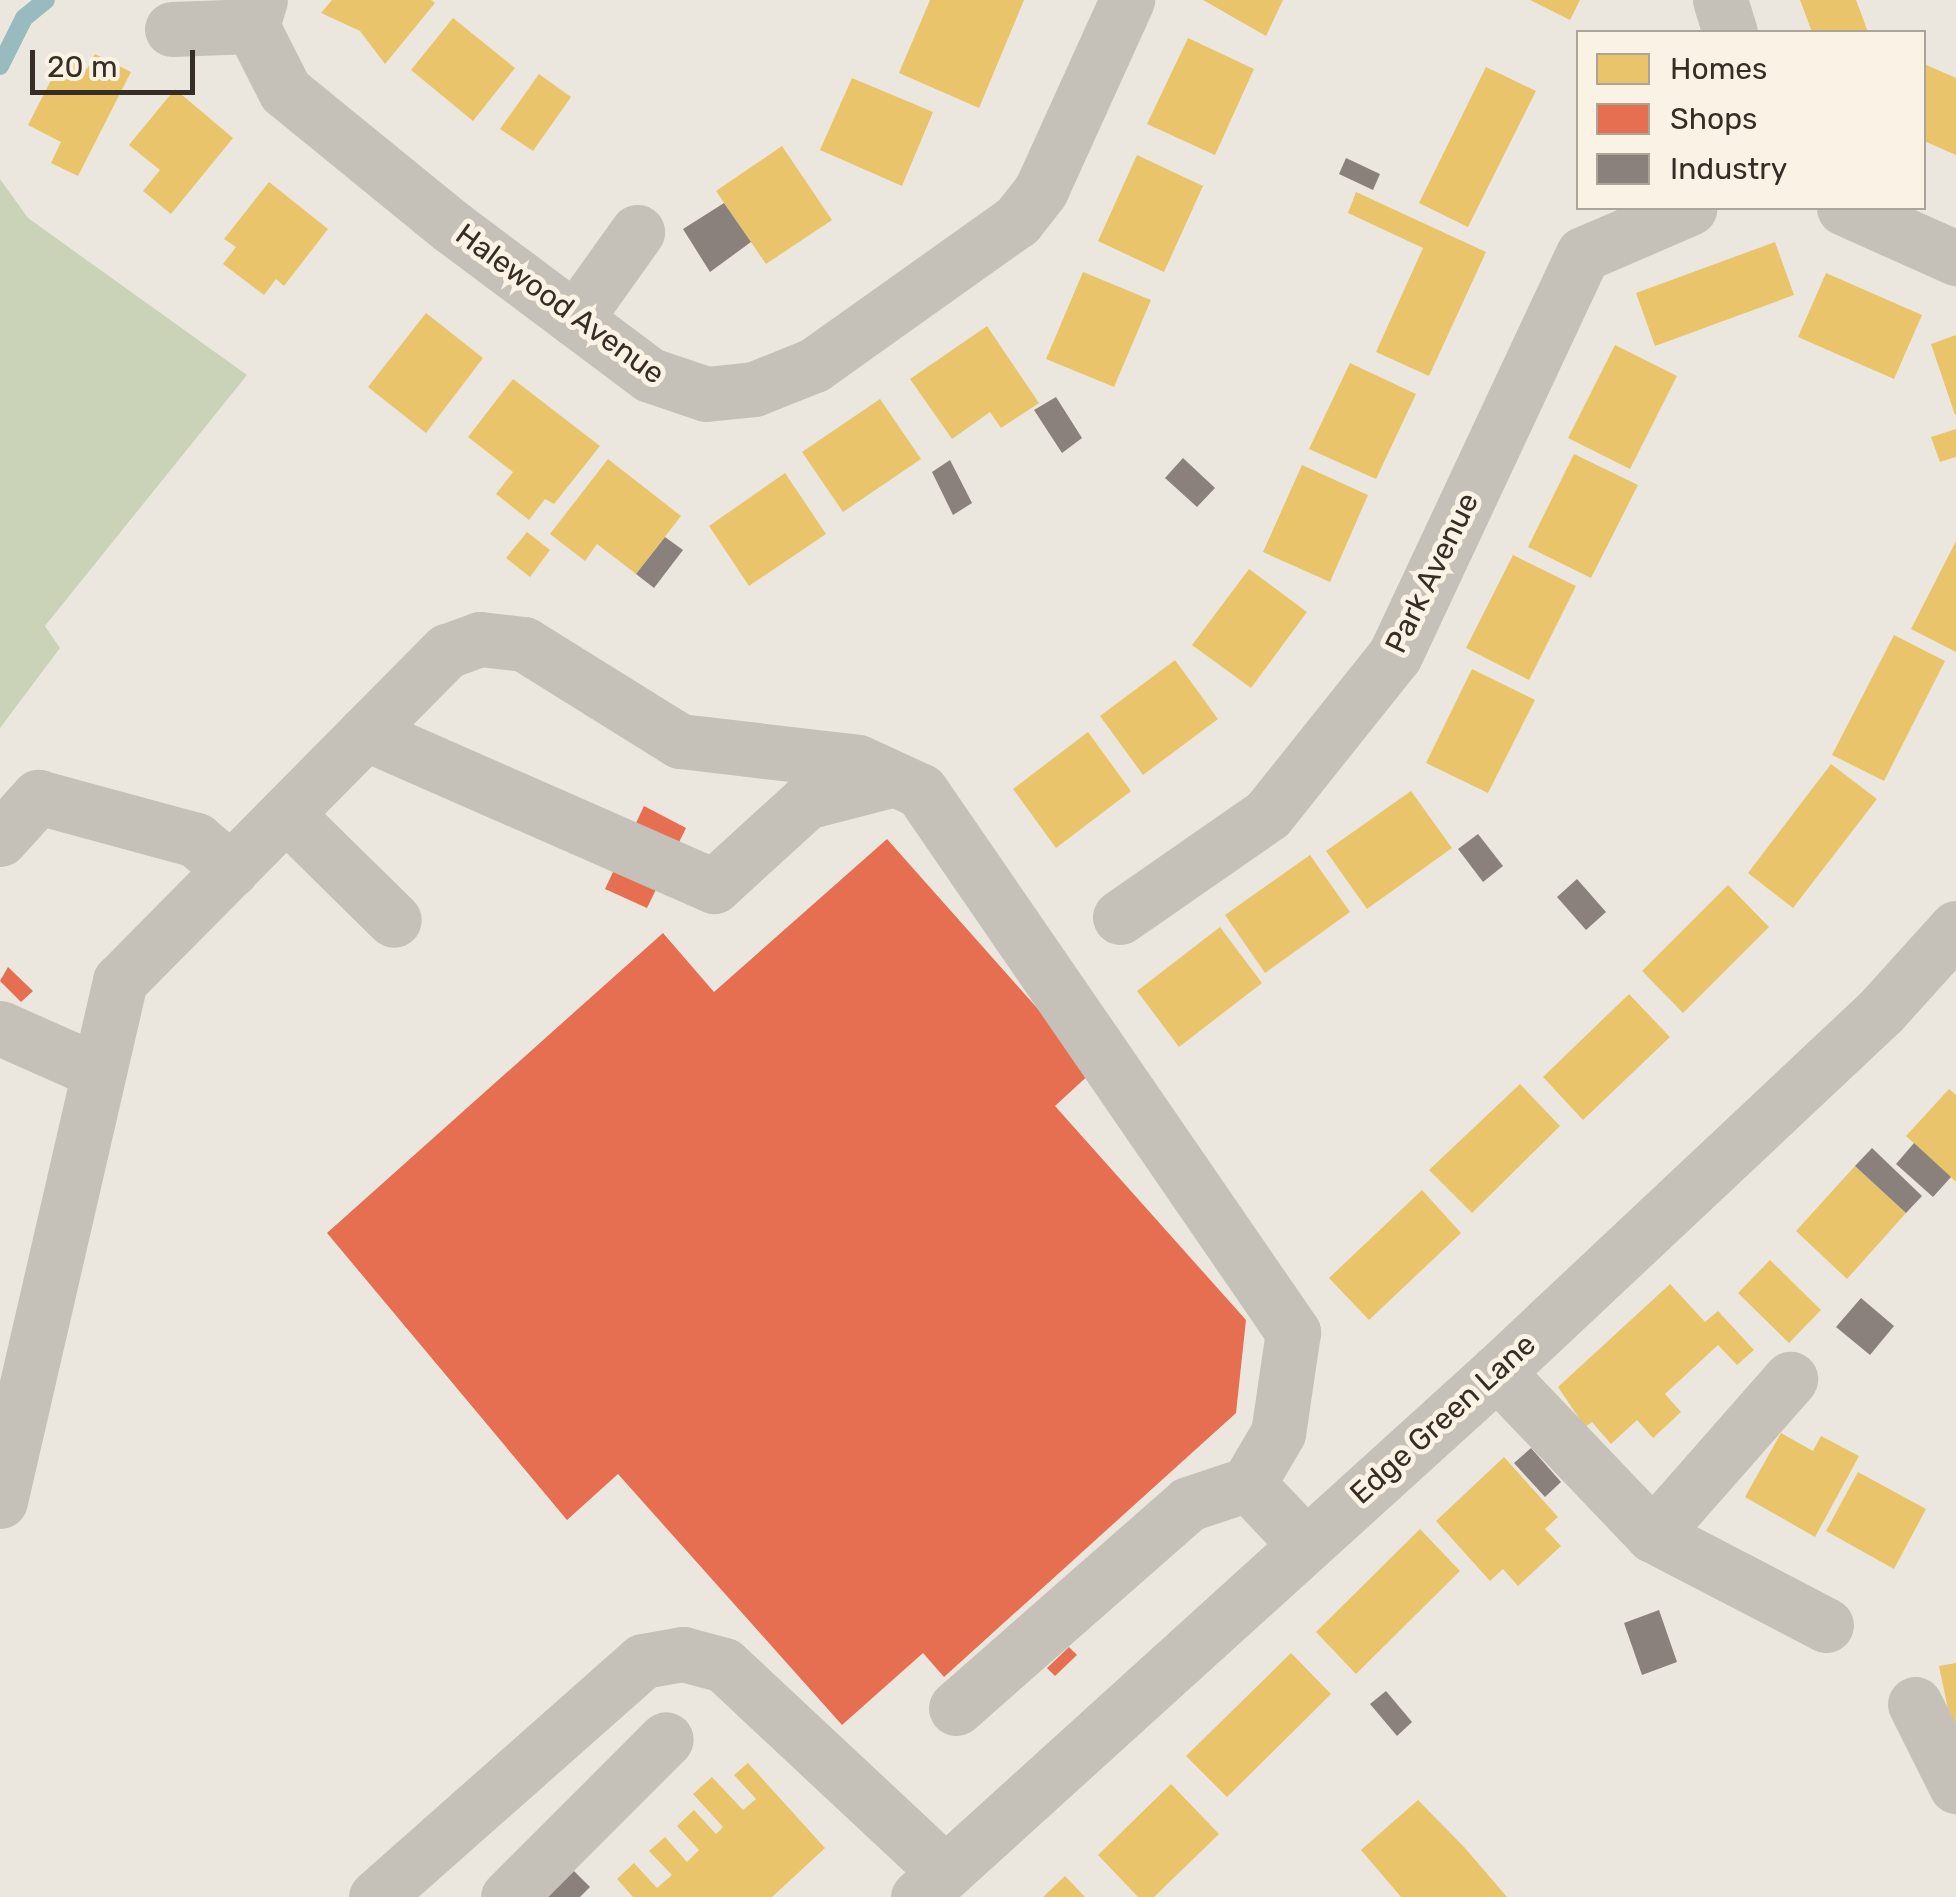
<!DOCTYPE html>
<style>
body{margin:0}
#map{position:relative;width:1956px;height:1897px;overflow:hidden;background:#ece7de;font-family:Rubik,sans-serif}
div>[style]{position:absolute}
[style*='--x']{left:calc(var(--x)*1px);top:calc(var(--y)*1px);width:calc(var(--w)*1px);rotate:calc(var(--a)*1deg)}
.green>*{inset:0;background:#cad3b8}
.homes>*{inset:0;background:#e9c46a}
.shops>*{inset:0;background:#e76f51}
.industry>*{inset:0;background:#8a817c}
.stream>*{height:18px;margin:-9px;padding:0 9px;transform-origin:9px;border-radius:9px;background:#99babe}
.minor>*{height:55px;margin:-27.5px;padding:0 27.5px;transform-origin:27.5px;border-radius:27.5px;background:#c5c0b8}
span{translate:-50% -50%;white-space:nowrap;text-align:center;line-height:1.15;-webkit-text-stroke:10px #faf3e5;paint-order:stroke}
.street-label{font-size:30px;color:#362d26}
.legend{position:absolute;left:1576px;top:30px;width:350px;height:180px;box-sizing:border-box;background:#faf3e5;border:2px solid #aca499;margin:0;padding:12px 18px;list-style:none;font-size:30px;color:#362d26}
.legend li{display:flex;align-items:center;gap:20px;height:50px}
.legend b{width:50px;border:2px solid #aca499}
.scale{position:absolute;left:30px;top:50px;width:165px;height:45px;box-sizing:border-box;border:5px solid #362d26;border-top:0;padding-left:12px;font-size:30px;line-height:35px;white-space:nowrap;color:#362d26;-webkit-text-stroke:8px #faf3e5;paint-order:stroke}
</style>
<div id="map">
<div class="green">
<div style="clip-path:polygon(0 179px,28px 218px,247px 375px,45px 626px,60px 648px,0 728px)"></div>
</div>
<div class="homes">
<div style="clip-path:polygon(332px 0,431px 0,435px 3px,385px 64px,360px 31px,321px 13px)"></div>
<div style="clip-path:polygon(930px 0,1024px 0,979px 108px,899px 73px)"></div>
<div style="clip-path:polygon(1203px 0,1283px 0,1266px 36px)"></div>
<div style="clip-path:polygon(1530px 0,1580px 0,1570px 20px)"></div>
<div style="clip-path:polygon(1800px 0,1856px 0,1868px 32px,1812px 32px)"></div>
<div style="clip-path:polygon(453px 18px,515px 68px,473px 121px,411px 70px)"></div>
<div style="clip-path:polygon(1188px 38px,1254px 69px,1215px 155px,1147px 124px)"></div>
<div style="clip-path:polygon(95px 54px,131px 72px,78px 176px,51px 163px,61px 142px,28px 125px,63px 57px,87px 69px)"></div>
<div style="clip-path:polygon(1924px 64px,1956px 78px,1956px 155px,1924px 141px)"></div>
<div style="clip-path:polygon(1486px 67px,1536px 91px,1468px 227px,1419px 203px)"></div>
<div style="clip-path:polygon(539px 74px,571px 97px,533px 151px,500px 129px)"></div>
<div style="clip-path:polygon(852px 78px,933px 112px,902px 186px,820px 150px)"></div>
<div style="clip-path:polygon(175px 89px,233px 138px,171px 214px,143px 191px,160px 170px,129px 145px)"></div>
<div style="clip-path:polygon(782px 146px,832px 220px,766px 264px,716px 191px)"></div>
<div style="clip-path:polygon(1137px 155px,1203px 186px,1164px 272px,1098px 241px)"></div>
<div style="clip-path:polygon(269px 182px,328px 229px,284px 286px,276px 279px,264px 295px,223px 264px,236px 247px,224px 239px)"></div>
<div style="clip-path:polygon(1356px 192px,1486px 252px,1429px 376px,1376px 352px,1423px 248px,1348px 213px)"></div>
<div style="clip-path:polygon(1775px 242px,1794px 295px,1655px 346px,1636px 293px)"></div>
<div style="clip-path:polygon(1083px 272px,1151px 300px,1114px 387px,1046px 359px)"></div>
<div style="clip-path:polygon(1826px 273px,1922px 315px,1894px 379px,1798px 337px)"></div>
<div style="clip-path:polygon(426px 313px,483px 358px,426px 433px,368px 387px)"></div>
<div style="clip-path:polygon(987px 326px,1039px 403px,1001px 428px,990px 412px,952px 439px,910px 379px)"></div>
<div style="clip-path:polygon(1956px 335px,1956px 415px,1955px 415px,1931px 344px)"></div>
<div style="clip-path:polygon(1615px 345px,1677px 376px,1630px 469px,1568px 438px)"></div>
<div style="clip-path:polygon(1350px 363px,1416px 394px,1376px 479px,1309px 449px)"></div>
<div style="clip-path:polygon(513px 379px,600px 446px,554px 504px,545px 499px,529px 520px,496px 494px,513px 472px,468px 437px)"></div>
<div style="clip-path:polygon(880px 399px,921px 459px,843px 512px,802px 452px)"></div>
<div style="clip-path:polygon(1956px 429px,1956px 457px,1940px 462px,1931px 437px)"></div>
<div style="clip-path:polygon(1574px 454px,1638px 485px,1591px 578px,1528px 547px)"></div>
<div style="clip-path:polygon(608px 459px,681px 516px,636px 574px,597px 544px,585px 561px,550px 534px)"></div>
<div style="clip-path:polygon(1302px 465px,1368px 495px,1330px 582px,1263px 552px)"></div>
<div style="clip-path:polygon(785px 473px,826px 534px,749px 586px,709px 526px)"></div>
<div style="clip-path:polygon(527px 532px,550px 550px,530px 577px,506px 558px)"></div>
<div style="clip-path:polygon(1956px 541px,1956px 652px,1911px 629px)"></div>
<div style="clip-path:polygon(1513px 555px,1576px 586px,1529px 680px,1466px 648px)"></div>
<div style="clip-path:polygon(1249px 569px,1307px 612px,1251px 688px,1192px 645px)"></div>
<div style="clip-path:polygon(1894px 635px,1945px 661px,1884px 781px,1832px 755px)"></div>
<div style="clip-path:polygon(1175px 660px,1218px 719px,1143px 775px,1100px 716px)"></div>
<div style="clip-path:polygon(1472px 669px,1535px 700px,1488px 793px,1426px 763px)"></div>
<div style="clip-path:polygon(1088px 732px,1131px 791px,1056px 848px,1013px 789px)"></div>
<div style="clip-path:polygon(1831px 764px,1877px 799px,1793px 908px,1748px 873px)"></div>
<div style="clip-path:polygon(1411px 791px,1452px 848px,1367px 909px,1326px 851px)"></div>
<div style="clip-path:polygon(1310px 855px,1350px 912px,1265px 973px,1225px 915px)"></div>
<div style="clip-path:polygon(1728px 885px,1769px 927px,1683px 1013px,1642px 971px)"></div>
<div style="clip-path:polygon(1220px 927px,1262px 983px,1179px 1047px,1137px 991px)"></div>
<div style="clip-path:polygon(1629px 994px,1670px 1037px,1583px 1120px,1543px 1077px)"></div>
<div style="clip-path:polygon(1520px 1084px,1560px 1126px,1472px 1213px,1429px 1170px)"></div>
<div style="clip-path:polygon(1949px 1089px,1956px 1095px,1956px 1182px,1906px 1136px)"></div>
<div style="clip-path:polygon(1855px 1166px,1906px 1213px,1847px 1279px,1796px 1231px)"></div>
<div style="clip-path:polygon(1422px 1190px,1461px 1233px,1369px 1320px,1329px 1278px)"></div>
<div style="clip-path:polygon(1770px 1260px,1821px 1310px,1789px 1343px,1738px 1293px)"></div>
<div style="clip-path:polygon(1670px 1284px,1705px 1322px,1718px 1311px,1754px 1350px,1737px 1365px,1718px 1345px,1665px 1394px,1681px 1412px,1653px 1438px,1637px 1420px,1611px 1444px,1592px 1422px,1585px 1427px,1558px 1387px)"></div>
<div style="clip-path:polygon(1781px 1433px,1813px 1451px,1821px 1436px,1859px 1456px,1815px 1537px,1745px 1497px)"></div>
<div style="clip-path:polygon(1504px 1457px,1558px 1517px,1545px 1529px,1561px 1546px,1518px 1586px,1503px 1569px,1490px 1581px,1436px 1521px)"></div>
<div style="clip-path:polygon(1858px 1472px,1926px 1509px,1894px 1569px,1826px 1531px)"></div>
<div style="clip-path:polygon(1420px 1529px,1460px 1571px,1356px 1674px,1316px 1632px)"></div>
<div style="clip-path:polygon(1291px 1653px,1331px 1694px,1227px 1797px,1186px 1756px)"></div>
<div style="clip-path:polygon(1956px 1663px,1956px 1737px,1954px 1738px,1939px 1666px)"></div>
<div style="clip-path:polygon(748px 1763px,825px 1848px,772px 1897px,633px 1897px,617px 1879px,634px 1863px,657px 1888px,672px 1875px,649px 1851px,665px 1837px,687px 1862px,699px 1850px,677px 1826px,694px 1810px,716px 1834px,723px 1827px,693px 1794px,712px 1777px,743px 1810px,756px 1799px,734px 1775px)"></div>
<div style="clip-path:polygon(1171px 1784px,1219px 1834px,1154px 1897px,1138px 1897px,1098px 1855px)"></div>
<div style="clip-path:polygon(1418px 1800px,1465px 1848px,1507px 1897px,1401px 1897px,1361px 1850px)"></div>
<div style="clip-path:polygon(1065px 1876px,1085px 1897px,1043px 1897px)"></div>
</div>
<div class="shops">
<div style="clip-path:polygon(644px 806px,686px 828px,647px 908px,605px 889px)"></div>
<div style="clip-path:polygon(887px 839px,1093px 1071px,1055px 1106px,1246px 1320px,1236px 1413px,944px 1677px,923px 1653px,842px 1725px,618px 1474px,567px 1520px,327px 1233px,663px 933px,714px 992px)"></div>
<div style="clip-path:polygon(8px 967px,33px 991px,21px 1002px,0 981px)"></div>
<div style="clip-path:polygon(1069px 1647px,1077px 1655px,1055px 1676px,1047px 1668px)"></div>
</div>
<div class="industry">
<div style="clip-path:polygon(1346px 158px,1380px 174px,1373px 190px,1339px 174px)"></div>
<div style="clip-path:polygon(724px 203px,751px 242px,710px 272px,683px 229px)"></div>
<div style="clip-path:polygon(1056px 397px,1082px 438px,1062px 453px,1034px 410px)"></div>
<div style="clip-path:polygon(1183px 458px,1215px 488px,1197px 507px,1165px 478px)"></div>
<div style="clip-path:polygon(950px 460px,972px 503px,953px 515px,932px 472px)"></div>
<div style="clip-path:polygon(665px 537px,683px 550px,654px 588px,636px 574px)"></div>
<div style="clip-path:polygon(1478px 834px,1503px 866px,1483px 882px,1458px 849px)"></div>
<div style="clip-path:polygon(1577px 879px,1606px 912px,1586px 930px,1557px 897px)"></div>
<div style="clip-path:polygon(1914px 1143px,1951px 1177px,1933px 1197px,1896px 1164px)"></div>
<div style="clip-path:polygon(1872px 1148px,1922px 1196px,1906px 1213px,1855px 1166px)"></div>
<div style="clip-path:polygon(1861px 1298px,1894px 1326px,1870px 1355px,1836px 1327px)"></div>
<div style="clip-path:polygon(1531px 1448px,1561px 1482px,1545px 1497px,1514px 1463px)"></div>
<div style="clip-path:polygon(1659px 1610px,1677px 1662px,1642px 1675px,1624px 1623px)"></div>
<div style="clip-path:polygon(1386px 1691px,1412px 1722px,1397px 1736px,1370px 1704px)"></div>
<div style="clip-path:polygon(574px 1871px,590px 1887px,580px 1897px,548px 1897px)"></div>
</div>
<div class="stream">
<div style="--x:0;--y:66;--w:54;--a:-63.4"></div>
<div style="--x:24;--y:18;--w:28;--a:-39"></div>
</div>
<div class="minor">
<div style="--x:1720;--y:0;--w:34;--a:73"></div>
<div style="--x:252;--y:26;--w:73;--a:63.1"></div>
<div style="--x:285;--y:91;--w:215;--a:39.2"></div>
<div style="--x:452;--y:227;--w:247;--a:36.8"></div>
<div style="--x:650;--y:375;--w:59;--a:18.7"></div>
<div style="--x:706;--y:394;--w:48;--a:-5.9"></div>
<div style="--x:754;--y:389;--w:65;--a:-21.8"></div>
<div style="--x:814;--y:365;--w:249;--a:-35.4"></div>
<div style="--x:1017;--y:221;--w:39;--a:-52"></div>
<div style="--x:1041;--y:190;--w:209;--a:-65.6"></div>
<div style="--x:172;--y:29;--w:80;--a:-2.1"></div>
<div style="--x:252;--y:26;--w:27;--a:-73"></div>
<div style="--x:1844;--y:208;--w:123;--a:24.1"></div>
<div style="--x:575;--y:319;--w:107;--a:-54.5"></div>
<div style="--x:365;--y:733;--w:381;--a:23.7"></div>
<div style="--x:714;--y:886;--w:125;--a:-42.4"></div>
<div style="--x:806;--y:802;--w:91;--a:-14.6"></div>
<div style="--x:286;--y:814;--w:151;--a:44.5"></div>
<div style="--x:0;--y:839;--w:57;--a:-47.9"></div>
<div style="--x:38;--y:797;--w:164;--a:15.2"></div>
<div style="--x:196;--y:840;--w:46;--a:40.6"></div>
<div style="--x:1120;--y:917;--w:180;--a:-34.8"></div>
<div style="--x:1268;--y:814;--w:203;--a:-51.4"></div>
<div style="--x:1395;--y:655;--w:443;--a:-64.9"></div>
<div style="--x:1583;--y:254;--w:116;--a:-23.3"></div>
<div style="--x:0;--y:1028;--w:106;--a:23.9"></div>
<div style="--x:1497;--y:1372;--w:226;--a:46.3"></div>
<div style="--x:1653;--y:1535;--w:195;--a:27.5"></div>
<div style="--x:0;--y:1501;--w:534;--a:-77.01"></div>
<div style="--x:120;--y:981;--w:465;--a:-45.3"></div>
<div style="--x:447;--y:651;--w:35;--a:-20"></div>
<div style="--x:480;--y:639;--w:44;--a:6.5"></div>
<div style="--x:524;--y:644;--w:184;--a:31.9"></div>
<div style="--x:680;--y:741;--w:179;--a:6.7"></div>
<div style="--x:858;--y:762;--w:69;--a:24.7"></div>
<div style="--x:921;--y:791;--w:657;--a:55.49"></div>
<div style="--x:1293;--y:1332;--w:102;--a:98.4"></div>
<div style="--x:1278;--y:1433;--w:59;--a:120.5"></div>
<div style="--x:1248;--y:1484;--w:83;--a:46.5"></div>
<div style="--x:1653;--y:1535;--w:208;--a:-48.7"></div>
<div style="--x:1915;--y:1704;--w:92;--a:63.4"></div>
<div style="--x:956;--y:1708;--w:309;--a:-41.3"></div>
<div style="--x:1188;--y:1504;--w:63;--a:-18.4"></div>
<div style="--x:376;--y:1897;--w:356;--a:-41.5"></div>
<div style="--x:643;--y:1661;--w:41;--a:-9.9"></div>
<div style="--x:683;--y:1654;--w:42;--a:15"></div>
<div style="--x:724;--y:1665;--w:303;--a:43.1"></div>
<div style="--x:508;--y:1897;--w:223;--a:-45"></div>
<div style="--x:918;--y:1897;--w:782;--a:-42.2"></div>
<div style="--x:1497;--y:1372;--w:527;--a:-43.23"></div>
<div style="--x:1881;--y:1011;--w:112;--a:-47.9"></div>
</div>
<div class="street-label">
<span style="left:560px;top:304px;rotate:36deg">Halewood Avenue</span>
<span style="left:1432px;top:573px;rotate:-64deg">Park Avenue</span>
<span style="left:1443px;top:1419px;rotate:-42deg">Edge Green Lane</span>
</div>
<ul class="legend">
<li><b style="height:28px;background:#e9c46a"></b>Homes</li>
<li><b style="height:28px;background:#e76f51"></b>Shops</li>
<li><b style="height:28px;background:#8a817c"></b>Industry</li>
</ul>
<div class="scale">20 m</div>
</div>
